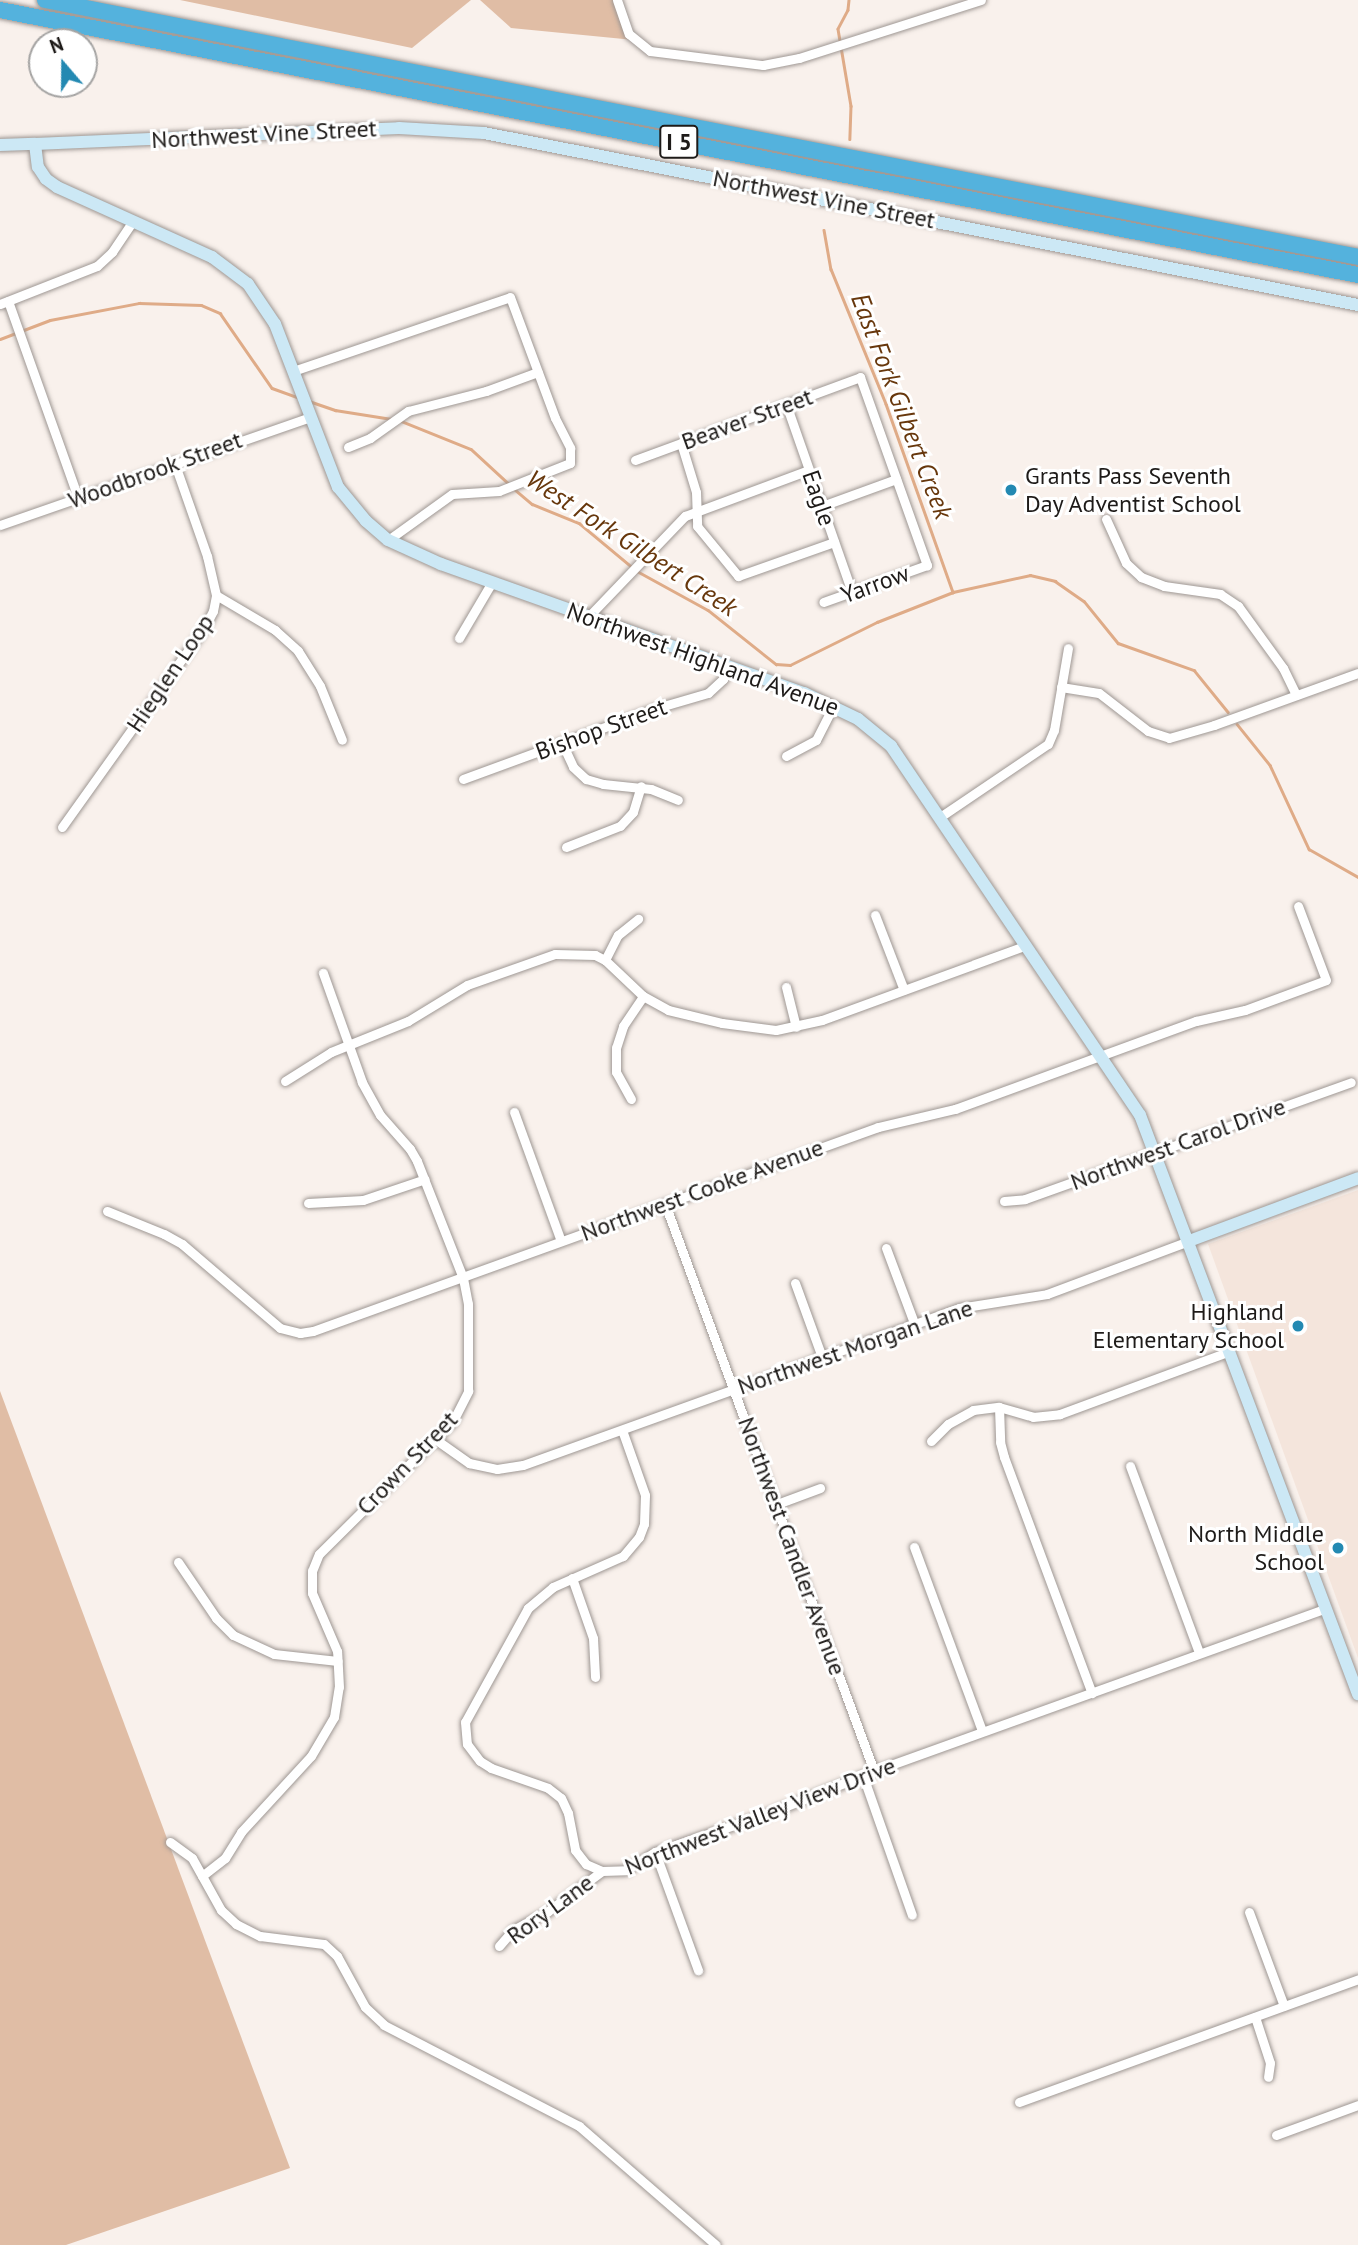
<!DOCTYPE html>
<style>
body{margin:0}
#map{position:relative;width:1358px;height:2245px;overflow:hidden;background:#f9f1ec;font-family:"PT Sans",sans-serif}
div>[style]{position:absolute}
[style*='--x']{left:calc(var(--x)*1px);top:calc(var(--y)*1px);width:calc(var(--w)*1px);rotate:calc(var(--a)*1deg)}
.built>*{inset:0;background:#f4e5dc}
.green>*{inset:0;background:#e0bda5}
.stream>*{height:2.5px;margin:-1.25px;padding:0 1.25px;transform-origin:1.25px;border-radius:1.25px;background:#dfab87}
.roads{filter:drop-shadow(0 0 2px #9e9793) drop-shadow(0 0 2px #9e9793)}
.street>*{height:9px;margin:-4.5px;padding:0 4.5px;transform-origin:4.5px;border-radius:4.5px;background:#fff}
.secondary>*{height:12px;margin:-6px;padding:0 6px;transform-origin:6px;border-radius:6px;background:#cce8f5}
.highway>*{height:16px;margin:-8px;padding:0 8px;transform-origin:8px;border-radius:8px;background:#54b2dd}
.dots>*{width:19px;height:19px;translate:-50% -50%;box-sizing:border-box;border:4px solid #fff;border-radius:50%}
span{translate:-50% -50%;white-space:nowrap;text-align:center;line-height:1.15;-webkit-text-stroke:6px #fff;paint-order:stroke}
.shield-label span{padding:2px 5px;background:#fff;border:2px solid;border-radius:5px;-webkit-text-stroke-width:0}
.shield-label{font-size:23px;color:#1e1b19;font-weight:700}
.street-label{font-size:24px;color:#1e1b19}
.poi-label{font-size:24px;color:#1e1b19}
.left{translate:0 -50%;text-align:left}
.right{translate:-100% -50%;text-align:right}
.water-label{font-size:26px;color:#67370c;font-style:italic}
.north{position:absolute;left:28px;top:28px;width:70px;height:70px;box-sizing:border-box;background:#fff;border:2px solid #a5a4a3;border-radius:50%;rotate:340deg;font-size:19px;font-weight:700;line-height:28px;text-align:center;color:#1e1b19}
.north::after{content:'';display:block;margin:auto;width:24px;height:32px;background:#2389b2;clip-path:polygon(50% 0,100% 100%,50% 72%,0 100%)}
</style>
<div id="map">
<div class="built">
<div style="clip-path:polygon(1358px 1190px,1358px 1658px,1208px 1244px)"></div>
</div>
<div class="green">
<div style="clip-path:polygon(180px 0,471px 0,412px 48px)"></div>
<div style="clip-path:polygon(480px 0,618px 0,634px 40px,511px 28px)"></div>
<div style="clip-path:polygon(0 1391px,290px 2168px,66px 2245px,0 2245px)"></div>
</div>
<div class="stream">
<div style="--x:849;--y:0;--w:10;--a:96"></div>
<div style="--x:848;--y:10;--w:21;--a:118"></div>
<div style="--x:838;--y:29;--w:78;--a:80.4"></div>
<div style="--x:851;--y:106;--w:33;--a:92"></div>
<div style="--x:824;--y:230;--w:40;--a:80"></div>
<div style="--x:831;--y:269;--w:146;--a:67.8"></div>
<div style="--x:886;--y:404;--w:200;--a:70.4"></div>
<div style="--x:0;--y:339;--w:53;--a:-20.8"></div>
<div style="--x:50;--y:320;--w:91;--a:-10.8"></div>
<div style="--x:139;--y:303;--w:62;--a:1.8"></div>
<div style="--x:201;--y:305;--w:21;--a:23"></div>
<div style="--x:220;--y:313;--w:91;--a:55.3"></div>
<div style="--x:272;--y:388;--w:30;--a:20"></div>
<div style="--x:309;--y:401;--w:28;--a:19"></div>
<div style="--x:335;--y:410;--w:57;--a:9.1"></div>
<div style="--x:401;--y:421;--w:75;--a:21.8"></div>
<div style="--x:471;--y:449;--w:50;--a:42.6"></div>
<div style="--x:513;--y:488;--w:25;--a:40"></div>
<div style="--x:532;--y:504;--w:51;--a:22"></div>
<div style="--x:579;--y:523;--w:69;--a:39.7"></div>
<div style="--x:637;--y:571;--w:81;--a:28.8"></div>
<div style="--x:708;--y:610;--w:87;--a:38.5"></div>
<div style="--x:776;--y:664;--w:14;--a:4"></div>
<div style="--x:790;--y:665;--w:97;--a:-26.3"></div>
<div style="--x:877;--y:622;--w:82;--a:-21.5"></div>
<div style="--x:953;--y:592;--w:79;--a:-12.4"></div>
<div style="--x:1030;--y:575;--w:26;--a:13"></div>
<div style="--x:1055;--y:581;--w:35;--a:35"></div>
<div style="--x:1084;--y:601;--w:54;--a:51"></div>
<div style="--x:1118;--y:643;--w:81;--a:19.6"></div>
<div style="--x:1194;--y:670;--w:54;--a:51"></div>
<div style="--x:1237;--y:724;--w:53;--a:51.2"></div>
<div style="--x:1270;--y:765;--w:93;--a:65.1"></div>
<div style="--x:1309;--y:849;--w:56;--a:29.7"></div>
</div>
<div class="roads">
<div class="street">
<div style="--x:617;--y:0;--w:36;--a:71"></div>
<div style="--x:629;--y:34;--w:27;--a:39"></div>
<div style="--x:650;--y:51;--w:114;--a:7.1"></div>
<div style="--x:763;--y:65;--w:37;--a:-11"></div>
<div style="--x:799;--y:58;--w:191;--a:-17.7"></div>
<div style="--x:8;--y:301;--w:209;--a:70.4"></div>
<div style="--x:0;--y:304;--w:104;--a:-21.4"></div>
<div style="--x:97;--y:266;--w:21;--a:-43"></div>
<div style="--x:112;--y:252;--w:37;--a:-56"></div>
<div style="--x:293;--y:371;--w:229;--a:-18.8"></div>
<div style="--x:510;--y:297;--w:129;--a:69.6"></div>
<div style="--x:555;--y:418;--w:34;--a:63"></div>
<div style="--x:570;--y:448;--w:15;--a:90"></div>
<div style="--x:570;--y:463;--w:76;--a:158.5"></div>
<div style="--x:499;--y:491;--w:47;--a:176.3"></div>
<div style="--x:452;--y:494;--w:79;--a:144.3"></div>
<div style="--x:786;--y:404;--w:199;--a:70.7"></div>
<div style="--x:681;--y:443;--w:51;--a:73"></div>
<div style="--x:696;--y:492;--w:34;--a:88"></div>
<div style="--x:697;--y:526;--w:65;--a:50.6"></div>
<div style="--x:738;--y:576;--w:102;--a:-19.5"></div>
<div style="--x:348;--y:447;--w:24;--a:-22"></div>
<div style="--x:370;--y:438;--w:47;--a:-35.4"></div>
<div style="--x:408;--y:411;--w:81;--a:-14.4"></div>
<div style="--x:486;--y:391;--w:55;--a:-20.1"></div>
<div style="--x:635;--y:460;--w:240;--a:-20.2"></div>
<div style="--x:860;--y:377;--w:200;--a:70.4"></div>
<div style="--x:927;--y:565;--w:110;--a:160.4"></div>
<div style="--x:822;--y:506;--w:79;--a:-20"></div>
<div style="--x:1106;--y:519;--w:48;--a:65.6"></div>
<div style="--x:1126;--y:563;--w:21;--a:43"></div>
<div style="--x:1141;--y:577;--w:25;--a:21"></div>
<div style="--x:1164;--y:586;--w:57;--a:8.1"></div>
<div style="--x:1220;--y:594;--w:22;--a:34"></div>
<div style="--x:1238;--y:606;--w:77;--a:54"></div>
<div style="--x:1283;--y:668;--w:30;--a:64"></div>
<div style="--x:0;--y:525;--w:328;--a:-19.2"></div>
<div style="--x:216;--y:595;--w:69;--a:30.7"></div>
<div style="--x:275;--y:630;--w:31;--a:42"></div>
<div style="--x:298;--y:651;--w:41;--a:57.8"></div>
<div style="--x:320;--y:686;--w:58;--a:67.8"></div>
<div style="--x:589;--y:616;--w:139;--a:-46.2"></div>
<div style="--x:685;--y:516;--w:132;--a:-20.4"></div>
<div style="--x:459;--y:638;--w:65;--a:-59.5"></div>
<div style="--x:1061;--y:687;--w:38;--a:9"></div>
<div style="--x:1099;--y:693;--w:62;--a:37.8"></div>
<div style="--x:1148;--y:731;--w:22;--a:18"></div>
<div style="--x:1169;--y:738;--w:47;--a:-16.1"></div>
<div style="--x:1214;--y:725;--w:153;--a:-19.9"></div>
<div style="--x:562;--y:743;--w:26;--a:65"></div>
<div style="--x:573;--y:767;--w:18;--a:43"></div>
<div style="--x:586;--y:779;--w:18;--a:16"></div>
<div style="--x:603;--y:784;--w:48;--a:5.9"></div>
<div style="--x:651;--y:789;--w:29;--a:22"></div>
<div style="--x:786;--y:756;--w:34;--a:-28"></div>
<div style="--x:816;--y:740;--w:39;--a:-63"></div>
<div style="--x:463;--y:779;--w:210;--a:-20.1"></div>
<div style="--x:660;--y:707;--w:50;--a:-16.3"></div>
<div style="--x:708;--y:693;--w:21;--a:-43"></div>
<div style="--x:723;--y:679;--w:13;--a:-63"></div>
<div style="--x:940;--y:817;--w:130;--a:-34.1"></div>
<div style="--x:1048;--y:744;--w:15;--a:-67"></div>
<div style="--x:1054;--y:730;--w:83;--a:-80.3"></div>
<div style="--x:62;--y:827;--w:244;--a:-54.5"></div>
<div style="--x:204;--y:628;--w:19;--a:-62"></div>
<div style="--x:213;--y:611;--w:16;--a:-79"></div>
<div style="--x:216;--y:595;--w:40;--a:-103"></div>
<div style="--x:207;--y:556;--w:100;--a:-109.3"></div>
<div style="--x:566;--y:847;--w:58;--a:-21.3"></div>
<div style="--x:620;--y:826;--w:19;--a:-47"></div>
<div style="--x:633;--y:812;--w:27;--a:-73"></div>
<div style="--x:875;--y:915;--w:80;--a:68.9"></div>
<div style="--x:605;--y:960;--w:28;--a:-63"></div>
<div style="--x:618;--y:935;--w:26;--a:-39"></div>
<div style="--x:786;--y:987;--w:41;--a:76"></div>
<div style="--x:285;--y:1081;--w:54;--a:-32.2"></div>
<div style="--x:331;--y:1052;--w:83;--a:-21.9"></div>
<div style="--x:408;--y:1021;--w:69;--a:-31.4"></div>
<div style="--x:467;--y:985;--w:93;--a:-19.4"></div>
<div style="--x:555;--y:954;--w:40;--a:1.4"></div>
<div style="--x:595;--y:955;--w:11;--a:27"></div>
<div style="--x:605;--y:960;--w:52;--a:43.5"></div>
<div style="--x:643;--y:996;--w:29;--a:29"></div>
<div style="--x:668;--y:1010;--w:56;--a:13.5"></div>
<div style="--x:722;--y:1023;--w:54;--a:7.4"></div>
<div style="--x:776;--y:1030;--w:47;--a:-12.3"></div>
<div style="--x:822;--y:1020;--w:215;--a:-20.1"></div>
<div style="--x:631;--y:1099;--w:31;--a:-119"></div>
<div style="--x:616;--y:1072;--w:24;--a:-90"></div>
<div style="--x:616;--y:1048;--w:23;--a:-72"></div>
<div style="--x:623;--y:1026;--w:36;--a:-56"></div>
<div style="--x:514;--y:1112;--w:137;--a:70"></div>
<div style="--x:1004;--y:1201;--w:21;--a:-5"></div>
<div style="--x:1025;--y:1199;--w:346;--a:-19.7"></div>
<div style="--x:308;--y:1203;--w:55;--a:-3.1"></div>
<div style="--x:363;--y:1200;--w:65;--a:-18.7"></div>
<div style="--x:665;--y:1204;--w:604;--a:69.77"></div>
<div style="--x:107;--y:1211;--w:61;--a:22"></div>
<div style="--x:164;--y:1234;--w:21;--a:29"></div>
<div style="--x:182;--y:1244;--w:129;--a:40.6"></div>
<div style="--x:280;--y:1328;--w:21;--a:14"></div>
<div style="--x:300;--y:1333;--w:13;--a:-9"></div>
<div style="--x:313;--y:1331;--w:601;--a:-19.85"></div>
<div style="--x:878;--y:1127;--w:79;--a:-13.2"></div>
<div style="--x:955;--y:1109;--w:257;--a:-20.1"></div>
<div style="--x:1196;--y:1021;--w:50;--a:-12.7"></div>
<div style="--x:1245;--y:1010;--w:86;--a:-20.3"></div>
<div style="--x:1326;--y:980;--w:79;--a:-110.7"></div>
<div style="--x:886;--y:1248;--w:80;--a:69.5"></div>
<div style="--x:795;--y:1283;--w:79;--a:70"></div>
<div style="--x:999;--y:1407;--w:35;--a:88"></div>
<div style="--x:1000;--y:1442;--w:16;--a:75"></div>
<div style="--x:1004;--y:1457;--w:252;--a:69.6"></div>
<div style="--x:622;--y:1430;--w:69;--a:70.5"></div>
<div style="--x:645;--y:1495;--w:29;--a:92"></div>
<div style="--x:644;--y:1524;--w:14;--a:111"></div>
<div style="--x:639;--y:1537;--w:25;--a:130"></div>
<div style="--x:623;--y:1556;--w:77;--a:156.1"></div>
<div style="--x:553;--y:1587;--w:33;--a:140"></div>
<div style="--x:528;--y:1608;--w:130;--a:118.9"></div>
<div style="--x:465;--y:1722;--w:22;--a:85"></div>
<div style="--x:467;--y:1744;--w:21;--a:53"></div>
<div style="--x:480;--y:1761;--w:13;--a:32"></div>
<div style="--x:491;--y:1768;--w:60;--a:19.3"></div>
<div style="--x:548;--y:1788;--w:16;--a:38"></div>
<div style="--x:561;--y:1798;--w:17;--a:65"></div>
<div style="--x:568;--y:1813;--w:38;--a:79"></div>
<div style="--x:575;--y:1850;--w:18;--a:52"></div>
<div style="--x:586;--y:1864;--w:17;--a:24"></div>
<div style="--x:602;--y:1871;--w:24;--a:-2"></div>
<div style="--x:626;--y:1870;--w:34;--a:-32"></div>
<div style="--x:655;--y:1852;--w:120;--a:-18.9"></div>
<div style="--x:769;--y:1813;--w:113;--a:-21.8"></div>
<div style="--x:874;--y:1771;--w:480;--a:-19.8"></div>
<div style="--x:435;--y:1439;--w:42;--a:35.2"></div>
<div style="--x:469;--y:1463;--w:29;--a:12"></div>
<div style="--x:497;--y:1469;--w:26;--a:-9"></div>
<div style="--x:523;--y:1465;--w:463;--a:-19.8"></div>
<div style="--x:959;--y:1308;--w:89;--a:-9"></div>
<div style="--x:1047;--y:1294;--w:152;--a:-20.5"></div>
<div style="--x:931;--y:1441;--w:24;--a:-45"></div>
<div style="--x:948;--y:1424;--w:29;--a:-29"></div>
<div style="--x:973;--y:1410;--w:26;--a:-7"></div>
<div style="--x:999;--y:1407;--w:35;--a:16"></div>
<div style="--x:1033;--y:1417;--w:27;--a:-6"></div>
<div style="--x:1060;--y:1414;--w:181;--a:-20.3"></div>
<div style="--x:1130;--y:1466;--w:199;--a:69.7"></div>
<div style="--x:777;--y:1504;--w:46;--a:-20.4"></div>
<div style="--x:914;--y:1547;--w:196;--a:69.7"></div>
<div style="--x:178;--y:1562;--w:68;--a:55.8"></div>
<div style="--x:216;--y:1618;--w:24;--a:45"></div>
<div style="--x:233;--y:1635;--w:45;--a:24.9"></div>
<div style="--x:274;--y:1654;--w:64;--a:6.2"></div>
<div style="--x:572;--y:1578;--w:64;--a:70.7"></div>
<div style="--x:593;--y:1638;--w:39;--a:87"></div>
<div style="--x:863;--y:1776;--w:147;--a:70.6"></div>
<div style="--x:170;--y:1842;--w:27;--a:36"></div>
<div style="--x:192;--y:1858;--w:60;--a:60.9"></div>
<div style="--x:221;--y:1910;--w:21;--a:43"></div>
<div style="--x:236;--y:1924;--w:27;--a:27"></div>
<div style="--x:260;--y:1936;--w:64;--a:7.1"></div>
<div style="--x:324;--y:1944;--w:18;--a:43"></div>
<div style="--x:337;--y:1956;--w:58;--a:61.2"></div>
<div style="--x:365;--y:2007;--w:26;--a:43"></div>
<div style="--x:384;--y:2025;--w:220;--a:27.4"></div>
<div style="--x:579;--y:2126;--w:181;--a:41"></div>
<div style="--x:655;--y:1852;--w:126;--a:70"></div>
<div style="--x:202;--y:1876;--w:29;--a:-38"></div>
<div style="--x:225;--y:1858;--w:31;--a:-58"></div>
<div style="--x:241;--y:1832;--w:103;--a:-47.4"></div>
<div style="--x:311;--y:1756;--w:45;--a:-59.5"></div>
<div style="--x:334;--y:1717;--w:30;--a:-81"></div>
<div style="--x:339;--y:1687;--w:36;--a:-93"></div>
<div style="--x:337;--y:1651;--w:63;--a:-113.3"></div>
<div style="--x:312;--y:1593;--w:22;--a:-90"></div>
<div style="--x:312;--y:1571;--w:18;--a:-68"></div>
<div style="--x:319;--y:1554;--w:189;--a:-44.8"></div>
<div style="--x:453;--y:1421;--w:34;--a:-63"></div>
<div style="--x:468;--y:1391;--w:87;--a:-90"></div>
<div style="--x:468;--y:1304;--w:26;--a:-101"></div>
<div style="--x:463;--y:1278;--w:126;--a:-111.5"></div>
<div style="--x:417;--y:1161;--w:14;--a:-120"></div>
<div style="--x:410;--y:1149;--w:45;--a:-131.4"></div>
<div style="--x:380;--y:1115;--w:38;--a:-119"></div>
<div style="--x:362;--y:1082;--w:116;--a:-109.7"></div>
<div style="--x:1249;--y:1912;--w:100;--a:69.6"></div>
<div style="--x:499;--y:1946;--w:21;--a:-49"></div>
<div style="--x:513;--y:1930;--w:40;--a:-28"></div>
<div style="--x:548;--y:1911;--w:67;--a:-36.5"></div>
<div style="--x:1255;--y:2017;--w:48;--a:71.9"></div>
<div style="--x:1270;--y:2063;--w:14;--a:98"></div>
<div style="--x:1019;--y:2102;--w:361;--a:-19.9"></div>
<div style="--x:1276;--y:2135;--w:87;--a:-20.1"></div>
</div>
<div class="secondary">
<div style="--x:35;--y:144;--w:364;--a:-2.5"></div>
<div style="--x:399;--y:128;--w:85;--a:3.4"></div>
<div style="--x:484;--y:133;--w:891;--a:11.13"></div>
<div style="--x:0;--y:145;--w:35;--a:-2"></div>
<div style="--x:35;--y:144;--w:23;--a:83"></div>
<div style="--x:38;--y:167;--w:14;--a:56"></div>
<div style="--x:46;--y:179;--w:14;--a:36"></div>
<div style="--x:57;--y:187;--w:170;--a:24.3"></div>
<div style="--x:212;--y:257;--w:45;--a:36.9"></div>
<div style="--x:248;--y:284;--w:48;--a:56"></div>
<div style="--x:275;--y:324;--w:175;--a:68.9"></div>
<div style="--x:338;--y:487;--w:44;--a:50.5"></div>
<div style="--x:366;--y:521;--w:29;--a:41"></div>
<div style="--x:388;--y:540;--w:58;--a:24.4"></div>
<div style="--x:441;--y:564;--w:385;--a:19.6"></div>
<div style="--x:804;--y:693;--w:60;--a:25.7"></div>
<div style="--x:858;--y:719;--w:43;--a:39.3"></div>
<div style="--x:891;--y:746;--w:445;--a:56"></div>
<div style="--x:1140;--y:1115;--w:619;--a:69.37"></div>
<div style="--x:1189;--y:1241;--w:180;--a:-20.4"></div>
</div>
<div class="highway">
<div style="--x:45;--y:0;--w:1338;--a:11.07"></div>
<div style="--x:0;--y:10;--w:1384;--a:11.04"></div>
</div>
</div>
<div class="dots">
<div style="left:1011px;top:490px;background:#2389b2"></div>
<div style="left:1298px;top:1326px;background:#2389b2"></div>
<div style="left:1338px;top:1548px;background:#2389b2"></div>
</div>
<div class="shield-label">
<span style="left:679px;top:142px">I 5</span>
</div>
<div class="street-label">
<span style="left:264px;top:134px;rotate:-3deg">Northwest Vine Street</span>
<span style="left:824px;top:199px;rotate:11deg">Northwest Vine Street</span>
<span style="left:747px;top:419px;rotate:-20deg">Beaver Street</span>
<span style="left:155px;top:470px;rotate:-20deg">Woodbrook Street</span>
<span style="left:819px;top:498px;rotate:71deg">Eagle</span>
<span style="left:875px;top:584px;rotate:-20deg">Yarrow</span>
<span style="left:703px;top:659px;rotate:20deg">Northwest Highland Avenue</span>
<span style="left:170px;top:673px;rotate:-56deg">Hieglen Loop</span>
<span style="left:601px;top:729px;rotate:-20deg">Bishop Street</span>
<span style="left:1178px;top:1144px;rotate:-20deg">Northwest Carol Drive</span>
<span style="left:702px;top:1190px;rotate:-20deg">Northwest Cooke Avenue</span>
<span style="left:855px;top:1347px;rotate:-19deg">Northwest Morgan Lane</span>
<span style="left:407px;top:1463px;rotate:-46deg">Crown Street</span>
<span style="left:792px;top:1546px;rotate:70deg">Northwest Candler Avenue</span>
<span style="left:760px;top:1816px;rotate:-21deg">Northwest Valley View Drive</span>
<span style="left:550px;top:1909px;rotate:-36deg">Rory Lane</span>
</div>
<div class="poi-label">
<span class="left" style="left:1025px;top:490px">Grants Pass Seventh<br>Day Adventist School</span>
<span class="right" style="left:1284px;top:1326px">Highland<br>Elementary School</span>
<span class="right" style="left:1324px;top:1548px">North Middle<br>School</span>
</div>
<div class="water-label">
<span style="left:902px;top:406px;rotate:69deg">East Fork Gilbert Creek</span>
<span style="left:632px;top:543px;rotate:33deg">West Fork Gilbert Creek</span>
</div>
<div class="north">N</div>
</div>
